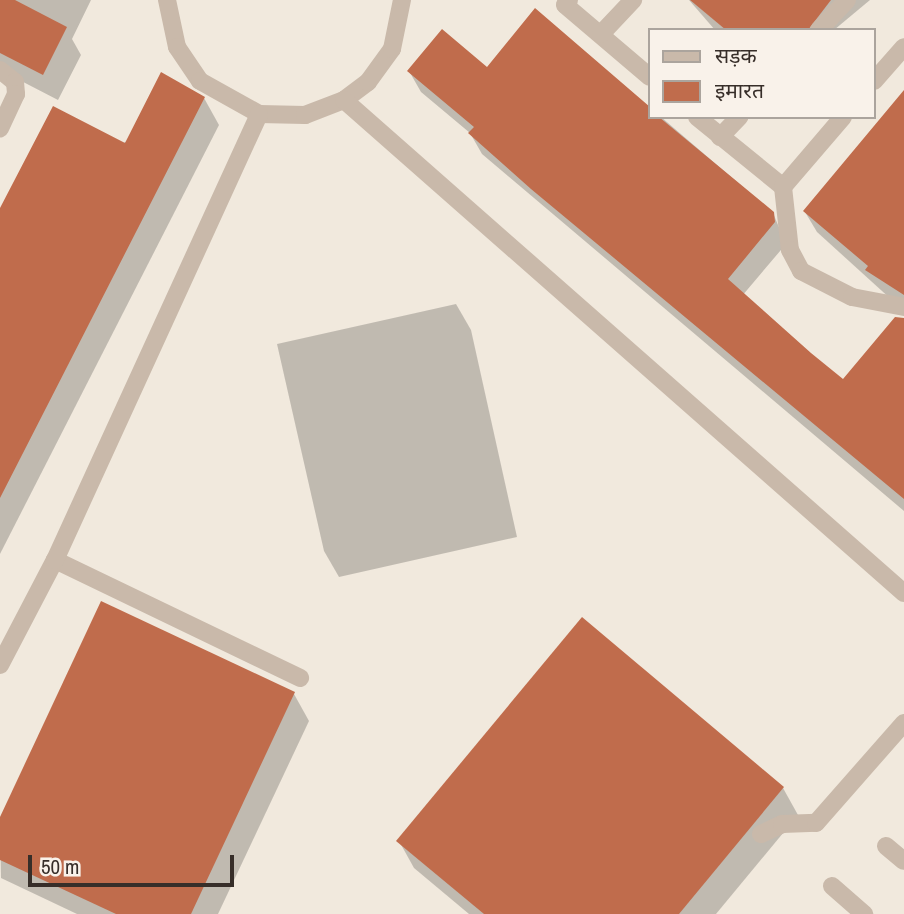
<!DOCTYPE html>
<meta charset="utf-8">
<style>
body{margin:0}
#map{position:relative;width:904px;height:914px;overflow:hidden;background:#f1e9dd;font-family:"Archivo Narrow","Noto Sans Devanagari",sans-serif}
div>[style]{position:absolute}
[style*='--x']{left:calc(var(--x)*1px);top:calc(var(--y)*1px);width:calc(var(--w)*1px);rotate:calc(var(--a)*1deg)}
.shadow>*{inset:0;background:#0003}
.building>*{inset:0;background:#c06c4c}
.minor>*{height:18px;margin:-9px;padding:0 9px;transform-origin:9px;border-radius:9px;background:#c9b9aa}
span{translate:-50% -50%;white-space:nowrap;text-align:center;line-height:1.15;-webkit-text-stroke:7px #f9f2ea;paint-order:stroke}
.legend{position:absolute;left:648px;top:28px;width:228px;height:91px;box-sizing:border-box;background:#f9f2ea;border:2px solid #aba49d;margin:0;padding:9px 12px;list-style:none;font-size:21px;color:#372e29}
.legend li{display:flex;align-items:center;gap:14px;height:35px}
.legend b{width:35px;border:2px solid #aba49d}
.scale{position:absolute;left:28px;top:855px;width:206px;height:32px;box-sizing:border-box;border:4px solid #372e29;border-top:0;padding-left:9px;font-size:21px;line-height:24px;white-space:nowrap;color:#372e29;-webkit-text-stroke:5px #f9f2ea;paint-order:stroke}
</style>
<div id="map">
<div class="shadow">
<div style="clip-path:polygon(0 0,91px 0,72px 39px,81px 55px,58px 100px,0 70px)"></div>
<div style="clip-path:polygon(689px 0,870px 0,834px 30px,715px 30px)"></div>
<div style="clip-path:polygon(536px 10px,650px 108px,650px 117px,661px 117px,773px 213px,786px 244px,742px 296px,843px 382px,904px 328px,904px 511px,482px 154px,470px 133px,421px 92px,409px 71px,487px 69px)"></div>
<div style="clip-path:polygon(904px 94px,904px 311px,817px 232px,805px 212px)"></div>
<div style="clip-path:polygon(204px 98px,219px 125px,0 554px,0 212px)"></div>
<div style="clip-path:polygon(456px 304px,471px 330px,517px 537px,339px 577px,324px 551px,277px 344px)"></div>
<div style="clip-path:polygon(294px 694px,309px 721px,218px 914px,77px 914px,1px 878px,0 821px)"></div>
<div style="clip-path:polygon(783px 788px,798px 815px,716px 914px,469px 914px,414px 868px,399px 841px)"></div>
</div>
<div class="building">
<div style="clip-path:polygon(0 0,15px 0,67px 27px,43px 75px,0 53px)"></div>
<div style="clip-path:polygon(690px 0,831px 0,808px 30px,726px 30px)"></div>
<div style="clip-path:polygon(535px 8px,650px 107px,650px 117px,659px 117px,774px 212px,775px 222px,728px 279px,811px 353px,843px 379px,895px 317px,904px 318px,904px 499px,531px 189px,468px 133px,474px 127px,407px 71px,442px 29px,487px 67px)"></div>
<div style="clip-path:polygon(161px 72px,205px 97px,0 498px,0 208px,53px 106px,125px 143px)"></div>
<div style="clip-path:polygon(904px 90px,904px 295px,865px 270px,868px 266px,803px 211px)"></div>
<div style="clip-path:polygon(101px 601px,295px 692px,191px 914px,116px 914px,0 860px,0 817px)"></div>
<div style="clip-path:polygon(582px 617px,784px 787px,679px 914px,484px 914px,396px 841px)"></div>
</div>
<div class="minor">
<div style="--x:167;--y:0;--w:48;--a:78"></div>
<div style="--x:177;--y:47;--w:41;--a:55.9"></div>
<div style="--x:200;--y:81;--w:68;--a:29.2"></div>
<div style="--x:259;--y:114;--w:46;--a:1.2"></div>
<div style="--x:305;--y:115;--w:42;--a:-21"></div>
<div style="--x:344;--y:100;--w:30;--a:-37"></div>
<div style="--x:368;--y:82;--w:41;--a:-54"></div>
<div style="--x:392;--y:49;--w:50;--a:-78.5"></div>
<div style="--x:569;--y:0;--w:6;--a:129"></div>
<div style="--x:565;--y:5;--w:111;--a:40.3"></div>
<div style="--x:819;--y:30;--w:41;--a:-47"></div>
<div style="--x:601;--y:34;--w:47;--a:-46.7"></div>
<div style="--x:0;--y:70;--w:19;--a:39"></div>
<div style="--x:15;--y:82;--w:12;--a:85"></div>
<div style="--x:16;--y:94;--w:38;--a:115"></div>
<div style="--x:874;--y:81;--w:45;--a:-48.6"></div>
<div style="--x:344;--y:100;--w:746;--a:41.36"></div>
<div style="--x:697;--y:117;--w:111;--a:39.1"></div>
<div style="--x:783;--y:187;--w:92;--a:-49.4"></div>
<div style="--x:720;--y:137;--w:28;--a:-46"></div>
<div style="--x:783;--y:187;--w:63;--a:83.7"></div>
<div style="--x:790;--y:250;--w:24;--a:62"></div>
<div style="--x:801;--y:271;--w:57;--a:27"></div>
<div style="--x:852;--y:297;--w:53;--a:10.9"></div>
<div style="--x:55;--y:560;--w:272;--a:25.7"></div>
<div style="--x:0;--y:665;--w:119;--a:-62.4"></div>
<div style="--x:55;--y:560;--w:490;--a:-65.4"></div>
<div style="--x:761;--y:834;--w:23;--a:-25"></div>
<div style="--x:782;--y:824;--w:34;--a:-2"></div>
<div style="--x:816;--y:823;--w:133;--a:-48.7"></div>
<div style="--x:886;--y:846;--w:23;--a:40"></div>
<div style="--x:832;--y:886;--w:43;--a:41.2"></div>
</div>
<ul class="legend">
<li><b style="height:9px;background:#c9b9aa"></b>सड़क</li>
<li><b style="height:19px;background:#c06c4c"></b>इमारत</li>
</ul>
<div class="scale">50 m</div>
</div>
